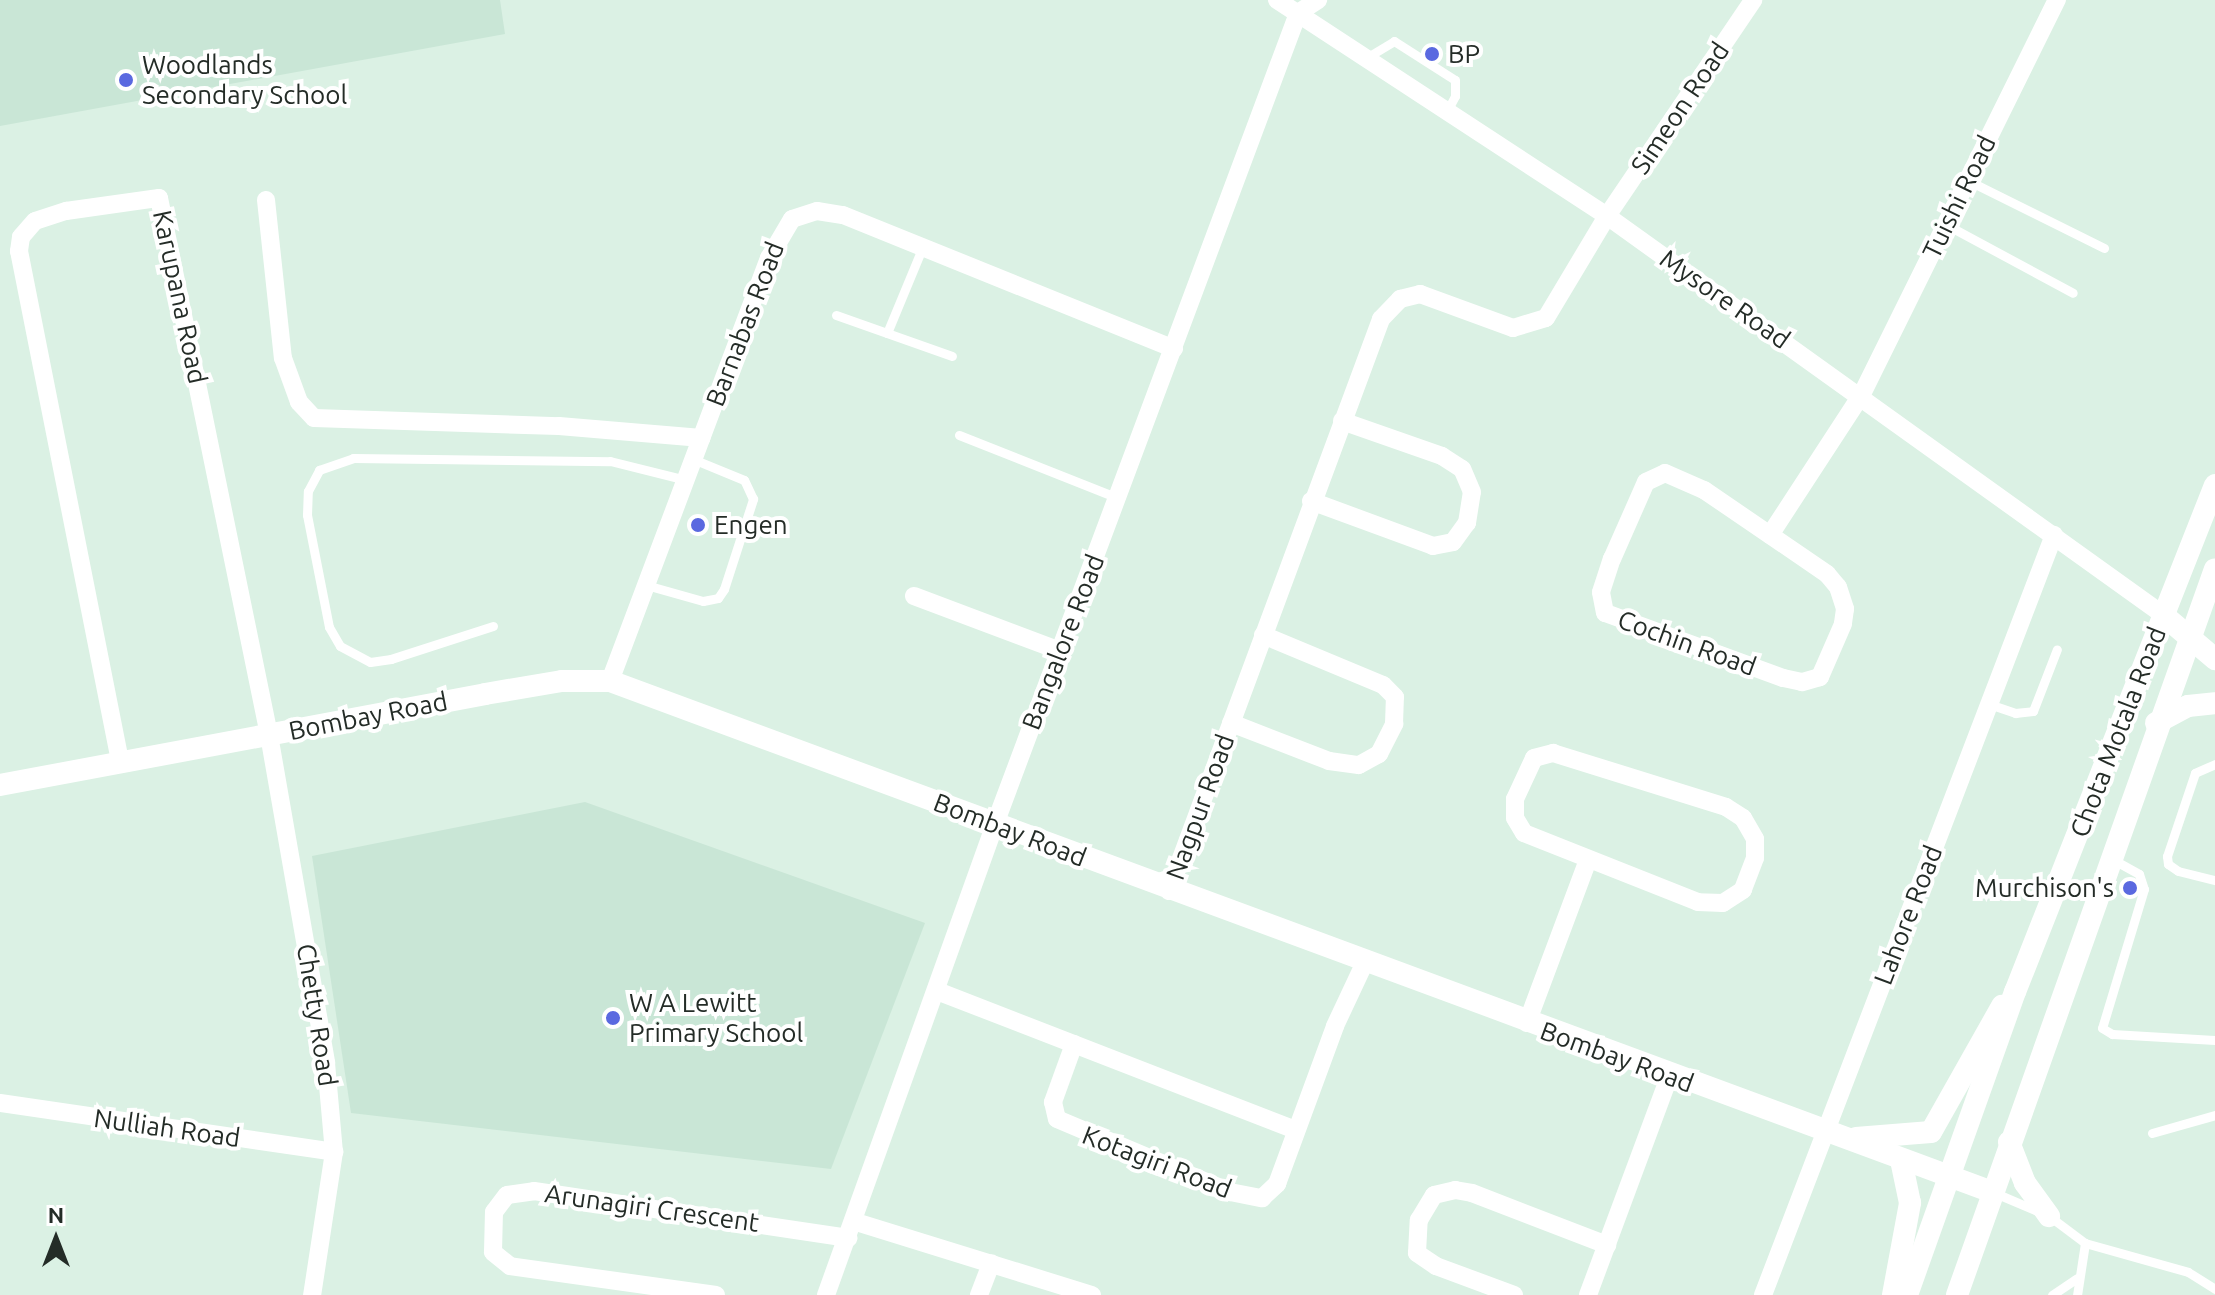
<!DOCTYPE html>
<style>
body{margin:0}
#map{position:relative;width:2215px;height:1295px;overflow:hidden;background:#dbf1e4;font-family:Ubuntu,sans-serif}
div>[style]{position:absolute}
[style*='--x']{left:calc(var(--x)*1px);top:calc(var(--y)*1px);width:calc(var(--w)*1px);rotate:calc(var(--a)*1deg)}
.built>*{inset:0;background:#c9e6d6}
.service>*{height:9px;margin:-4.5px;padding:0 4.5px;transform-origin:4.5px;border-radius:4.5px;background:#fff}
.minor>*{height:18px;margin:-9px;padding:0 9px;transform-origin:9px;border-radius:9px;background:#fff}
.tertiary>*{height:22px;margin:-11px;padding:0 11px;transform-origin:11px;border-radius:11px;background:#fff}
.dots>*{width:22px;height:22px;translate:-50% -50%;box-sizing:border-box;border:4px solid #fff;border-radius:50%}
span{translate:-50% -50%;white-space:nowrap;text-align:center;line-height:1.15;-webkit-text-stroke:8px #fff;paint-order:stroke}
.poi-label{font-size:26px;color:#242c27}
.left{translate:0 -50%;text-align:left}
.right{translate:-100% -50%;text-align:right}
.street-label{font-size:26px;color:#242c27}
.north{position:absolute;left:16px;top:1199px;width:80px;height:80px;-webkit-text-stroke:6px #fff;paint-order:stroke;rotate:0deg;font-size:22px;font-weight:700;line-height:32px;text-align:center;color:#242c27}
.north::after{content:'';display:block;margin:auto;width:28px;height:36px;background:#242c27;clip-path:polygon(50% 0,100% 100%,50% 72%,0 100%)}
</style>
<div id="map">
<div class="built">
<div style="clip-path:polygon(0 0,500px 0,505px 34px,0 126px)"></div>
<div style="clip-path:polygon(585px 802px,925px 923px,831px 1169px,351px 1113px,312px 856px)"></div>
</div>
<div class="service">
<div style="--x:1366;--y:58;--w:33;--a:-31"></div>
<div style="--x:1394;--y:41;--w:72;--a:32.6"></div>
<div style="--x:1455;--y:80;--w:16;--a:90"></div>
<div style="--x:1455;--y:96;--w:17;--a:118"></div>
<div style="--x:1967;--y:180;--w:153;--a:26.4"></div>
<div style="--x:1945;--y:224;--w:145;--a:28.3"></div>
<div style="--x:836;--y:315;--w:123;--a:19.5"></div>
<div style="--x:887;--y:333;--w:94;--a:-67.5"></div>
<div style="--x:959;--y:435;--w:171;--a:21.6"></div>
<div style="--x:646;--y:585;--w:59;--a:15.7"></div>
<div style="--x:703;--y:601;--w:15;--a:-11"></div>
<div style="--x:718;--y:598;--w:11;--a:-56"></div>
<div style="--x:724;--y:589;--w:95;--a:-72.1"></div>
<div style="--x:753;--y:499;--w:21;--a:-115"></div>
<div style="--x:744;--y:480;--w:55;--a:-157.6"></div>
<div style="--x:493;--y:626;--w:107;--a:162.1"></div>
<div style="--x:391;--y:659;--w:21;--a:172"></div>
<div style="--x:370;--y:662;--w:34;--a:-152"></div>
<div style="--x:340;--y:646;--w:22;--a:-120"></div>
<div style="--x:329;--y:627;--w:114;--a:-101.1"></div>
<div style="--x:307;--y:515;--w:24;--a:-88"></div>
<div style="--x:308;--y:491;--w:24;--a:-62"></div>
<div style="--x:319;--y:470;--w:36;--a:-19"></div>
<div style="--x:353;--y:458;--w:257;--a:0.7"></div>
<div style="--x:610;--y:461;--w:78;--a:14"></div>
<div style="--x:1989;--y:704;--w:28;--a:19"></div>
<div style="--x:2015;--y:713;--w:18;--a:-6"></div>
<div style="--x:2033;--y:711;--w:66;--a:-68.8"></div>
<div style="--x:2215;--y:764;--w:22;--a:156"></div>
<div style="--x:2195;--y:773;--w:88;--a:108.6"></div>
<div style="--x:2167;--y:856;--w:8;--a:83"></div>
<div style="--x:2168;--y:864;--w:12;--a:35"></div>
<div style="--x:2178;--y:871;--w:38;--a:14"></div>
<div style="--x:2112;--y:859;--w:31;--a:29"></div>
<div style="--x:2139;--y:874;--w:16;--a:72"></div>
<div style="--x:2144;--y:889;--w:145;--a:106.8"></div>
<div style="--x:2102;--y:1028;--w:12;--a:31"></div>
<div style="--x:2112;--y:1034;--w:103;--a:3.3"></div>
<div style="--x:2152;--y:1133;--w:66;--a:-15.9"></div>
<div style="--x:1995;--y:1193;--w:59;--a:23.1"></div>
<div style="--x:2049;--y:1216;--w:45;--a:36.9"></div>
<div style="--x:2085;--y:1243;--w:53;--a:98.7"></div>
<div style="--x:2085;--y:1243;--w:107;--a:15.7"></div>
<div style="--x:2188;--y:1272;--w:32;--a:32"></div>
<div style="--x:2052;--y:1295;--w:30;--a:-34"></div>
</div>
<div class="minor">
<div style="--x:1277;--y:0;--w:394;--a:33.2"></div>
<div style="--x:1607;--y:216;--w:683;--a:35.64"></div>
<div style="--x:266;--y:200;--w:159;--a:83.9"></div>
<div style="--x:283;--y:358;--w:47;--a:70"></div>
<div style="--x:299;--y:402;--w:22;--a:47"></div>
<div style="--x:314;--y:418;--w:245;--a:1.9"></div>
<div style="--x:559;--y:426;--w:143;--a:4.8"></div>
<div style="--x:1665;--y:473;--w:43;--a:23.6"></div>
<div style="--x:1704;--y:490;--w:149;--a:34.3"></div>
<div style="--x:1827;--y:574;--w:17;--a:50"></div>
<div style="--x:1838;--y:587;--w:23;--a:72"></div>
<div style="--x:1845;--y:609;--w:15;--a:98"></div>
<div style="--x:1843;--y:624;--w:58;--a:113.5"></div>
<div style="--x:1820;--y:677;--w:19;--a:164"></div>
<div style="--x:1802;--y:682;--w:19;--a:-168"></div>
<div style="--x:1783;--y:678;--w:189;--a:-159.9"></div>
<div style="--x:1605;--y:613;--w:21;--a:-101"></div>
<div style="--x:1601;--y:592;--w:35;--a:-72"></div>
<div style="--x:1612;--y:559;--w:84;--a:-66.2"></div>
<div style="--x:1646;--y:482;--w:21;--a:-25"></div>
<div style="--x:1311;--y:501;--w:130;--a:20.2"></div>
<div style="--x:1433;--y:546;--w:20;--a:-11"></div>
<div style="--x:1453;--y:542;--w:24;--a:-54"></div>
<div style="--x:1467;--y:523;--w:31;--a:-81"></div>
<div style="--x:1472;--y:492;--w:25;--a:-113"></div>
<div style="--x:1462;--y:469;--w:24;--a:-147"></div>
<div style="--x:1442;--y:456;--w:106;--a:-160.7"></div>
<div style="--x:1770;--y:535;--w:168;--a:-56.9"></div>
<div style="--x:1862;--y:394;--w:440;--a:-63.7"></div>
<div style="--x:914;--y:596;--w:156;--a:20.6"></div>
<div style="--x:610;--y:681;--w:452;--a:-69.4"></div>
<div style="--x:769;--y:258;--w:45;--a:-59.5"></div>
<div style="--x:792;--y:219;--w:26;--a:-18"></div>
<div style="--x:817;--y:211;--w:26;--a:9"></div>
<div style="--x:843;--y:215;--w:357;--a:22"></div>
<div style="--x:1231;--y:723;--w:105;--a:21.2"></div>
<div style="--x:1329;--y:761;--w:30;--a:8"></div>
<div style="--x:1359;--y:765;--w:23;--a:-29"></div>
<div style="--x:1379;--y:754;--w:34;--a:-63"></div>
<div style="--x:1394;--y:724;--w:27;--a:-88"></div>
<div style="--x:1395;--y:697;--w:17;--a:-135"></div>
<div style="--x:1383;--y:685;--w:130;--a:-157.4"></div>
<div style="--x:1553;--y:753;--w:181;--a:17.3"></div>
<div style="--x:1726;--y:807;--w:20;--a:33"></div>
<div style="--x:1743;--y:818;--w:24;--a:60"></div>
<div style="--x:1755;--y:839;--w:19;--a:90"></div>
<div style="--x:1755;--y:858;--w:34;--a:111"></div>
<div style="--x:1743;--y:890;--w:24;--a:147"></div>
<div style="--x:1723;--y:903;--w:25;--a:-178"></div>
<div style="--x:1698;--y:902;--w:187;--a:-158.4"></div>
<div style="--x:1524;--y:833;--w:17;--a:-121"></div>
<div style="--x:1515;--y:818;--w:19;--a:-90"></div>
<div style="--x:1515;--y:799;--w:45;--a:-65.1"></div>
<div style="--x:1534;--y:758;--w:20;--a:-15"></div>
<div style="--x:120;--y:761;--w:520;--a:-101.2"></div>
<div style="--x:19;--y:251;--w:14;--a:-82"></div>
<div style="--x:21;--y:237;--w:21;--a:-49"></div>
<div style="--x:35;--y:221;--w:33;--a:-18"></div>
<div style="--x:66;--y:211;--w:94;--a:-8"></div>
<div style="--x:159;--y:198;--w:548;--a:78.42"></div>
<div style="--x:269;--y:735;--w:333;--a:80.1"></div>
<div style="--x:326;--y:1063;--w:89;--a:84.9"></div>
<div style="--x:334;--y:1152;--w:145;--a:98.7"></div>
<div style="--x:1169;--y:891;--w:610;--a:-69.66"></div>
<div style="--x:1381;--y:319;--w:28;--a:-46"></div>
<div style="--x:1400;--y:299;--w:21;--a:-14"></div>
<div style="--x:1420;--y:294;--w:99;--a:20.1"></div>
<div style="--x:1513;--y:328;--w:34;--a:-17"></div>
<div style="--x:1546;--y:318;--w:119;--a:-59.1"></div>
<div style="--x:1607;--y:216;--w:261;--a:-55.9"></div>
<div style="--x:937;--y:991;--w:385;--a:21.2"></div>
<div style="--x:1527;--y:1023;--w:174;--a:-69.5"></div>
<div style="--x:1074;--y:1044;--w:62;--a:109.9"></div>
<div style="--x:1053;--y:1102;--w:17;--a:77"></div>
<div style="--x:1057;--y:1119;--w:188;--a:22.9"></div>
<div style="--x:1230;--y:1192;--w:33;--a:11"></div>
<div style="--x:1262;--y:1198;--w:21;--a:-43"></div>
<div style="--x:1277;--y:1184;--w:168;--a:-69.8"></div>
<div style="--x:1335;--y:1026;--w:71;--a:-64.9"></div>
<div style="--x:0;--y:1103;--w:338;--a:8.3"></div>
<div style="--x:856;--y:1222;--w:247;--a:17.2"></div>
<div style="--x:716;--y:1295;--w:208;--a:-172"></div>
<div style="--x:510;--y:1266;--w:22;--a:-141"></div>
<div style="--x:493;--y:1252;--w:40;--a:-88.6"></div>
<div style="--x:494;--y:1212;--w:21;--a:-53"></div>
<div style="--x:507;--y:1195;--w:27;--a:-8"></div>
<div style="--x:534;--y:1191;--w:318;--a:8.5"></div>
<div style="--x:826;--y:1295;--w:500;--a:-70.26"></div>
<div style="--x:995;--y:824;--w:866;--a:-69.51"></div>
<div style="--x:1298;--y:13;--w:24;--a:-33"></div>
<div style="--x:979;--y:1295;--w:34;--a:-69"></div>
<div style="--x:1514;--y:1295;--w:83;--a:-159.6"></div>
<div style="--x:1436;--y:1266;--w:23;--a:-146"></div>
<div style="--x:1417;--y:1253;--w:33;--a:-87"></div>
<div style="--x:1419;--y:1220;--w:29;--a:-59"></div>
<div style="--x:1434;--y:1195;--w:22;--a:-13"></div>
<div style="--x:1455;--y:1190;--w:17;--a:10"></div>
<div style="--x:1472;--y:1193;--w:145;--a:21.1"></div>
<div style="--x:1588;--y:1295;--w:233;--a:-69.6"></div>
<div style="--x:1763;--y:1295;--w:814;--a:-69.05"></div>
</div>
<div class="tertiary">
<div style="--x:2162;--y:614;--w:70;--a:40.3"></div>
<div style="--x:2156;--y:723;--w:36;--a:-28"></div>
<div style="--x:2188;--y:706;--w:27;--a:-6"></div>
<div style="--x:0;--y:785;--w:493;--a:-10.6"></div>
<div style="--x:485;--y:694;--w:78;--a:-9.6"></div>
<div style="--x:562;--y:681;--w:48;--a:0"></div>
<div style="--x:610;--y:681;--w:1473;--a:20.29"></div>
<div style="--x:1856;--y:1138;--w:75;--a:-4.6"></div>
<div style="--x:1931;--y:1132;--w:145;--a:-60.6"></div>
<div style="--x:2009;--y:1142;--w:44;--a:68.7"></div>
<div style="--x:2025;--y:1183;--w:41;--a:54"></div>
<div style="--x:1893;--y:1295;--w:94;--a:-79.5"></div>
<div style="--x:1910;--y:1203;--w:44;--a:-101.8"></div>
<div style="--x:1907;--y:1295;--w:322;--a:-70.4"></div>
<div style="--x:2015;--y:992;--w:545;--a:-68.47"></div>
<div style="--x:1957;--y:1295;--w:770;--a:-70.44"></div>
</div>
<div class="dots">
<div style="left:1432px;top:54px;background:#5a69e0"></div>
<div style="left:126px;top:80px;background:#5a69e0"></div>
<div style="left:698px;top:525px;background:#5a69e0"></div>
<div style="left:2130px;top:888px;background:#5a69e0"></div>
<div style="left:613px;top:1018px;background:#5a69e0"></div>
</div>
<div class="poi-label">
<span class="left" style="left:1448px;top:54px">BP</span>
<span class="left" style="left:142px;top:80px">Woodlands<br>Secondary School</span>
<span class="left" style="left:714px;top:525px">Engen</span>
<span class="right" style="left:2114px;top:888px">Murchison's</span>
<span class="left" style="left:629px;top:1018px">W A Lewitt<br>Primary School</span>
</div>
<div class="street-label">
<span style="left:1680px;top:108px;rotate:-56deg">Simeon Road</span>
<span style="left:1959px;top:197px;rotate:-64deg">Tuishi Road</span>
<span style="left:180px;top:297px;rotate:78deg">Karupana Road</span>
<span style="left:1725px;top:299px;rotate:35deg">Mysore Road</span>
<span style="left:745px;top:324px;rotate:-69deg">Barnabas Road</span>
<span style="left:1063px;top:642px;rotate:-69deg">Bangalore Road</span>
<span style="left:1687px;top:643px;rotate:20deg">Cochin Road</span>
<span style="left:368px;top:716px;rotate:-11deg">Bombay Road</span>
<span style="left:2118px;top:732px;rotate:-69deg">Chota Motala Road</span>
<span style="left:1200px;top:807px;rotate:-70deg">Nagpur Road</span>
<span style="left:1010px;top:830px;rotate:21deg">Bombay Road</span>
<span style="left:1908px;top:915px;rotate:-69deg">Lahore Road</span>
<span style="left:317px;top:1015px;rotate:81deg">Chetty Road</span>
<span style="left:1617px;top:1057px;rotate:20deg">Bombay Road</span>
<span style="left:167px;top:1128px;rotate:8deg">Nulliah Road</span>
<span style="left:1157px;top:1162px;rotate:21deg">Kotagiri Road</span>
<span style="left:652px;top:1208px;rotate:8deg">Arunagiri Crescent</span>
</div>
<div class="north">N</div>
</div>
